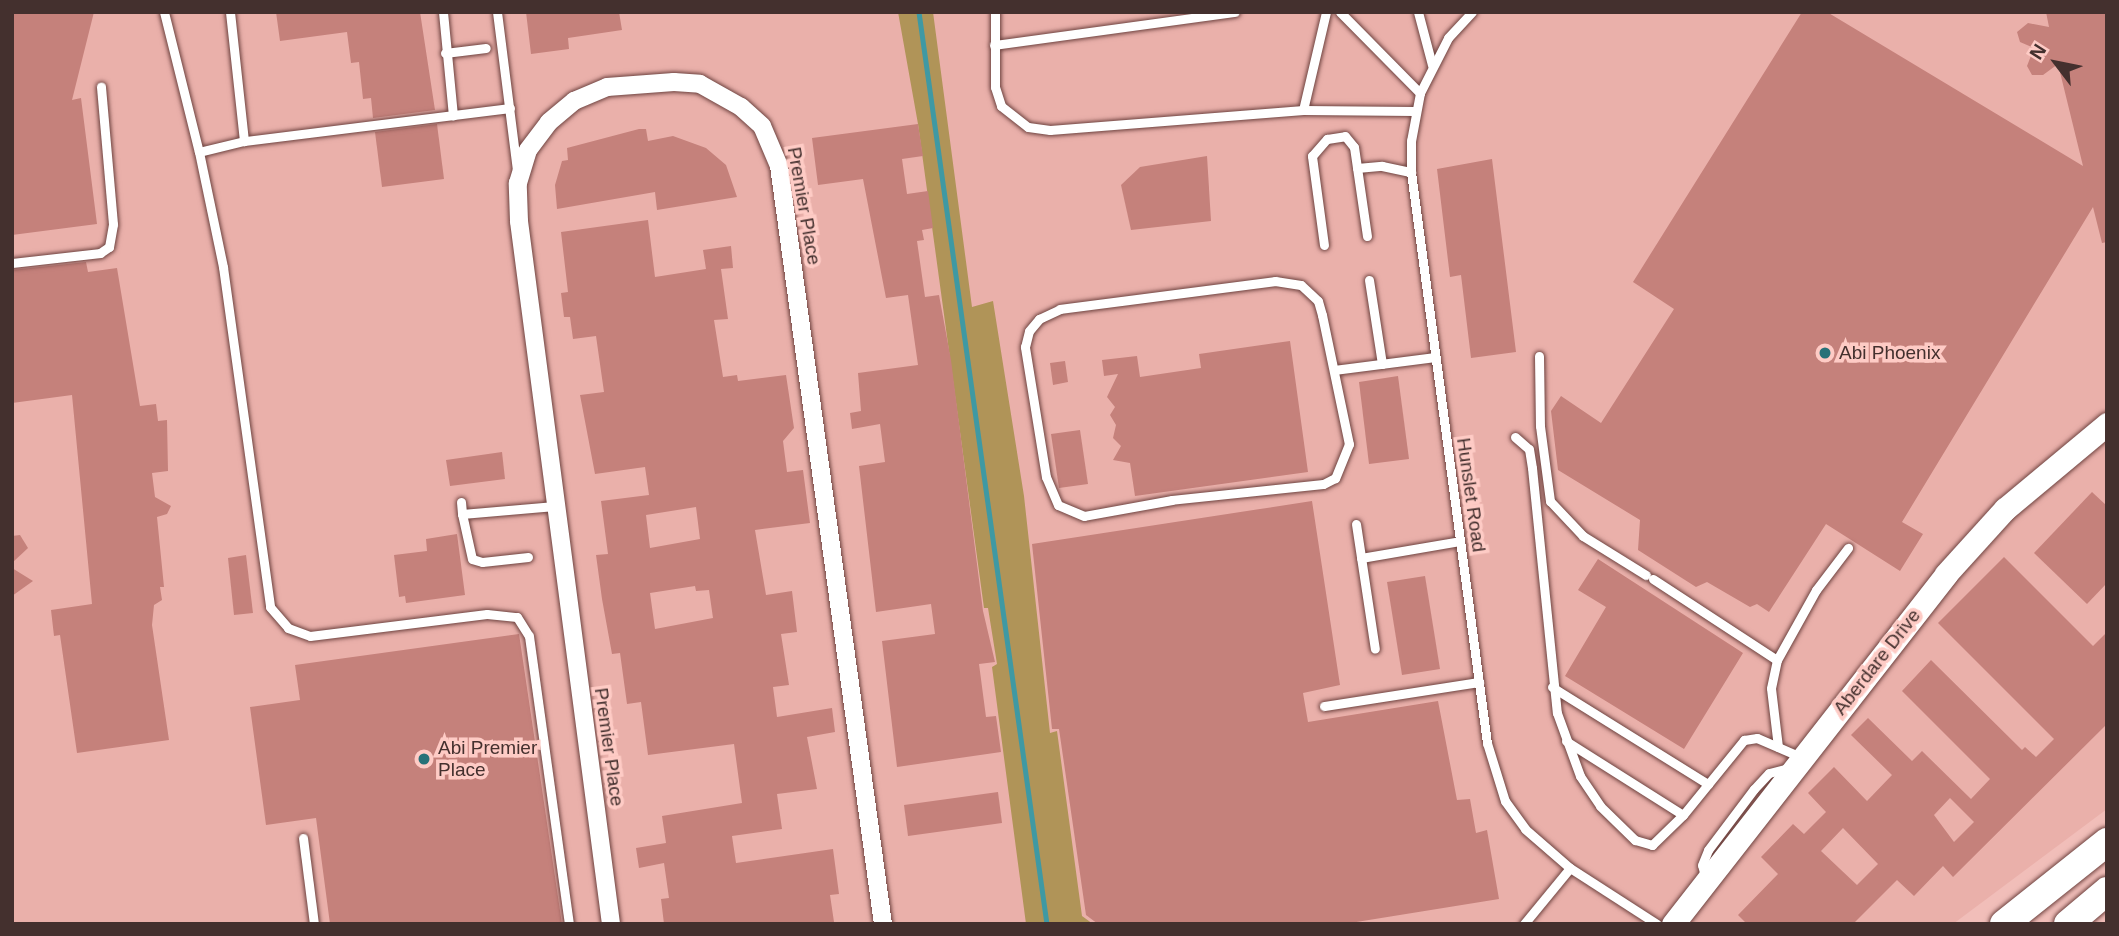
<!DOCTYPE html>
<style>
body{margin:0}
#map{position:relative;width:2119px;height:936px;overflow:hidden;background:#f1beb9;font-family:Arial,sans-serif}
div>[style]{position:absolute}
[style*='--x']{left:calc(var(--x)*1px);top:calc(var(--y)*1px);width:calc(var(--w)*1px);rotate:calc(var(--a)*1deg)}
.built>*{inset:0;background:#eab0aa}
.forest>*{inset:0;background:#b09458}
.stream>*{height:4.5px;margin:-2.25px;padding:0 2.25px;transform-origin:2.25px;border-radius:2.25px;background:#3f99a3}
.building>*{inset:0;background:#c5817b}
.roads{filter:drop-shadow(0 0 2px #6e4340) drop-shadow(0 0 2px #6e4340)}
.service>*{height:9px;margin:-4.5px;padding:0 4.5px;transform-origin:4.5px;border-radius:4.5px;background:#fff}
.minor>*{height:18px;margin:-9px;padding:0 9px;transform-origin:9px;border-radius:9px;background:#fff}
.tertiary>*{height:23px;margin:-11.5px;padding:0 11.5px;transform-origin:11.5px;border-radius:11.5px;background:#fff}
.primary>*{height:28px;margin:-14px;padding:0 14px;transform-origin:14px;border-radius:14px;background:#fff}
.dots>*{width:19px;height:19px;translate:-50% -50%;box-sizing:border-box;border:4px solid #fecbc5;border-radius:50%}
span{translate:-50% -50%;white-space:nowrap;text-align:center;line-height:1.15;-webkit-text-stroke:7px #fecbc5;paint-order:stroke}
.street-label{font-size:19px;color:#44302e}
.poi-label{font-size:19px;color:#44302e}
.left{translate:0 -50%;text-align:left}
.frame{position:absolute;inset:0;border:14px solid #44302e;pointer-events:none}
.north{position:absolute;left:2021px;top:28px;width:70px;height:70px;-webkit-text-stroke:5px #fecbc5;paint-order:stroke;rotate:302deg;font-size:19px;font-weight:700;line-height:28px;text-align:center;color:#44302e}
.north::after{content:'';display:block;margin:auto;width:24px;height:32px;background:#44302e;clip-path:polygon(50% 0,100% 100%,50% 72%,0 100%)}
</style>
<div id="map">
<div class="built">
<div style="clip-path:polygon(12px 12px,2107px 12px,2107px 809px,1953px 924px,12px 924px)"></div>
</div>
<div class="forest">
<div style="clip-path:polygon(898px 12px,933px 12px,972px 307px,993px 301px,1024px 496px,1050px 733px,1057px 731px,1082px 916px,1093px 924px,1026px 924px,992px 667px,997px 664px,988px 608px,984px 608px,918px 124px)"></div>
</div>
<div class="stream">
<div style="--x:919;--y:12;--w:921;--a:82.01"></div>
</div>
<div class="building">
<div style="clip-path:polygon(12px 12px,94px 12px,72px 100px,81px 98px,97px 224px,12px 235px)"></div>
<div style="clip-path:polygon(276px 12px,420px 12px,435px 110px,373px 118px,371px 98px,363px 99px,359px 62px,351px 63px,347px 32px,280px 41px)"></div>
<div style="clip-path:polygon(526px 12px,619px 12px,622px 30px,568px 38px,569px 49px,531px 54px)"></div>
<div style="clip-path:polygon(1802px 12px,1827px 12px,2083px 166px,2058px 64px,2043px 75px,2032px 75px,2027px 66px,2034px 48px,2020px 42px,2017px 32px,2028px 23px,2049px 27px,2046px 12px,2107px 12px,2107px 242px,2102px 243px,2093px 207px,1902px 522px,1923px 534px,1900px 571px,1826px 524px,1769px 612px,1757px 604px,1750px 607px,1707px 582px,1696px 587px,1638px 550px,1640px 520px,1558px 470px,1551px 411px,1561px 396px,1601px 423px,1674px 309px,1633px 282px)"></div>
<div style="clip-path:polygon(437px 124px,444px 179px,382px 187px,375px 132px)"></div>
<div style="clip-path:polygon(918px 124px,923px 156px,902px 159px,907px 194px,928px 191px,933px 228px,922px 230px,924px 240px,917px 241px,925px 297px,939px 295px,951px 360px,983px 611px,995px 662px,979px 664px,986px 717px,996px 716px,1001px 752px,897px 767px,882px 641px,935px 634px,931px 604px,876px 612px,859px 466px,885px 462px,880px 424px,852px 429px,850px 413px,861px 411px,858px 373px,918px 365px,908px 295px,886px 298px,863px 179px,818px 185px,812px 138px)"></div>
<div style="clip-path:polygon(639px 129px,646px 129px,648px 141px,673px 136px,706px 148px,726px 165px,737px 197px,657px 210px,655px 192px,557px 209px,555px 185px,562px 161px,568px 160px,567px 148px)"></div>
<div style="clip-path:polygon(1207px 156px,1211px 221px,1131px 230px,1121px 185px,1140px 167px)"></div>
<div style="clip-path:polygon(1492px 159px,1516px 352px,1471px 358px,1461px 275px,1450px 277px,1437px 169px)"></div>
<div style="clip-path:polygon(evenodd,648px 220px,655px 277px,706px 269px,703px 250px,731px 246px,733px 268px,721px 269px,728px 319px,714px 320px,723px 377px,737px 375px,738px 381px,786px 375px,794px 428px,783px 441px,787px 472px,803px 470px,810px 523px,755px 530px,766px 595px,792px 591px,797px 632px,781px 634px,789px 685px,773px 687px,777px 717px,832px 708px,835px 732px,807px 737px,817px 789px,777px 794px,782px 829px,732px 836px,736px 863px,833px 849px,839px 894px,830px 895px,834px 922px,664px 924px,661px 899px,669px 898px,664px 863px,639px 868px,636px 848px,666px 843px,662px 816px,742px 803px,734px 744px,648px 755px,641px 702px,627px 704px,620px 653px,612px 654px,602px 599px,596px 555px,608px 554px,601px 501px,649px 495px,645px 467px,595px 474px,580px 395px,604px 392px,596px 336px,573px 339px,570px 317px,564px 317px,561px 293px,568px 292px,561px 232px,648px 220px,696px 507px,700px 539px,650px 548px,646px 515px,696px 507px,648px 220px,695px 586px,696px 591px,709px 590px,713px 618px,655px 629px,650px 593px,695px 586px)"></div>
<div style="clip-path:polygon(86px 262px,88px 272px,117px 268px,140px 406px,156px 404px,158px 421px,167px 420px,168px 471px,152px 473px,155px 497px,171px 506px,167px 514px,157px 517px,164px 587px,160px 587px,162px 600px,154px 605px,152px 625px,169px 740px,77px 753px,60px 635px,54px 636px,51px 610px,92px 604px,72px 395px,12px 403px,12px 270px)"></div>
<div style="clip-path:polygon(1290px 341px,1308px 472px,1135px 496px,1130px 463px,1113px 460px,1121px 446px,1113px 438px,1116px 425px,1110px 415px,1115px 407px,1107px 397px,1118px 374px,1104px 376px,1102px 360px,1137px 356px,1140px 377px,1201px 368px,1199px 354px)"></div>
<div style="clip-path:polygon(1065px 361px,1068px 382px,1053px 385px,1050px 363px)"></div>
<div style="clip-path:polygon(1398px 376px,1409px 459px,1369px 464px,1359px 382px)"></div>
<div style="clip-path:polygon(1080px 430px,1088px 484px,1059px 488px,1051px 434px)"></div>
<div style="clip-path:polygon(502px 452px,505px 479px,450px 486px,446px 460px)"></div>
<div style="clip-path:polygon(2092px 492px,2107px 506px,2107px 583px,2087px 604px,2034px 553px)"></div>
<div style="clip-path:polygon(1312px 501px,1340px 685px,1303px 693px,1308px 722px,1438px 701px,1457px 800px,1470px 799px,1476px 833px,1487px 830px,1499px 899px,1344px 924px,1098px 924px,1086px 915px,1059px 729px,1052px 729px,1032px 544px)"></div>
<div style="clip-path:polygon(457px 534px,465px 595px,406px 603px,405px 596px,399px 597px,394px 555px,427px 551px,426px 539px)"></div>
<div style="clip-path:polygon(20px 535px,28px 548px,12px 563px,12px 536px)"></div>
<div style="clip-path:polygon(246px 555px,253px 613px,234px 615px,228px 558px)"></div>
<div style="clip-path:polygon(evenodd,2004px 557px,2093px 646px,2107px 632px,2107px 724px,1953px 877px,1943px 866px,1914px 896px,1897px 880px,1853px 924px,1747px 924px,1738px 915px,1778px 874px,1761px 857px,1793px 824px,1804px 834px,1826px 812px,1808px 793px,1834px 767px,1867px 801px,1892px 775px,1851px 735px,1868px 718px,1912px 761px,1922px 751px,1971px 799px,1990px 779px,1902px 691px,1931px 660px,2022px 750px,2025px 747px,2036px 757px,2054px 739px,1938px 623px,2004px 557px,1950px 798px,1974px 822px,1954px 842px,1934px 815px,1950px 798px,2004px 557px,1843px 828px,1878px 864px,1857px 885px,1821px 851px,1843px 828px)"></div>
<div style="clip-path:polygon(1598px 559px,1743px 653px,1684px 749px,1565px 676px,1606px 607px,1578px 590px)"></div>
<div style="clip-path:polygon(12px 568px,33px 581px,12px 596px)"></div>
<div style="clip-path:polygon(1425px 576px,1440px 669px,1402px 675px,1387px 582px)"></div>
<div style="clip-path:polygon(519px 634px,562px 924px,330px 924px,316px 818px,266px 825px,250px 707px,300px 700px,295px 665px)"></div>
<div style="clip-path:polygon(998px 792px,1002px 823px,908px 836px,904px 805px)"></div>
</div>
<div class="roads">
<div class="service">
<div style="--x:164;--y:12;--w:144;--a:76"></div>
<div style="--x:230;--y:12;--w:130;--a:83.8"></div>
<div style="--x:443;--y:12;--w:104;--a:84.5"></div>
<div style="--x:497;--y:12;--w:159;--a:82.8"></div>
<div style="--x:995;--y:12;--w:75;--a:90"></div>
<div style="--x:995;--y:87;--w:20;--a:72"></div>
<div style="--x:1001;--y:106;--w:34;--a:38"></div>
<div style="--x:1028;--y:127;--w:22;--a:8"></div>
<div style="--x:1050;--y:130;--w:254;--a:-4.5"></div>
<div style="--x:1303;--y:110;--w:111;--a:0.5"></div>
<div style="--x:1340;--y:12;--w:114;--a:45.4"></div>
<div style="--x:1418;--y:12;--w:55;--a:75.2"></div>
<div style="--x:1472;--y:12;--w:35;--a:133"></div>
<div style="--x:1448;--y:38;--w:62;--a:117"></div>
<div style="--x:1420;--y:93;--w:49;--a:100.6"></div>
<div style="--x:1411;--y:141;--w:31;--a:90"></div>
<div style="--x:1411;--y:172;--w:576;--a:82.42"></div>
<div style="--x:1487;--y:743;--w:61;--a:72.8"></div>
<div style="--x:1505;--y:801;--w:34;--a:54"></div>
<div style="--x:1525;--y:829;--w:60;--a:40.9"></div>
<div style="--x:1570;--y:868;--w:103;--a:32.8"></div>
<div style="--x:994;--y:45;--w:243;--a:-7.8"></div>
<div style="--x:445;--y:53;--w:41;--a:-7"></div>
<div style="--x:510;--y:108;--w:268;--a:172.9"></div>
<div style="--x:244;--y:141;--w:46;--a:166.3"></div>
<div style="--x:199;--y:152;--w:117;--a:78.2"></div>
<div style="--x:223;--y:267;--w:343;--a:82.1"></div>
<div style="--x:270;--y:607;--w:28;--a:49"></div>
<div style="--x:288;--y:628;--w:23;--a:20"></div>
<div style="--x:310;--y:636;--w:178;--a:-7.1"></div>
<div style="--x:487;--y:614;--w:30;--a:6"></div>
<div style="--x:517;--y:617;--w:22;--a:58"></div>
<div style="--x:529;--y:636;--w:291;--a:82.1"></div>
<div style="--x:1303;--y:110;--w:101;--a:-76.8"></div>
<div style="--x:1357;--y:168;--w:25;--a:-5"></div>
<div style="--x:1382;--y:166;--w:30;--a:12"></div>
<div style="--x:1324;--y:245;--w:90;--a:-97.7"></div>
<div style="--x:1312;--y:156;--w:23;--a:-49"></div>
<div style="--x:1327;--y:139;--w:18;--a:-9"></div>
<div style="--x:1345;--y:136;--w:14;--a:51"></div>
<div style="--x:1354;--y:147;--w:90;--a:81.7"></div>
<div style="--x:12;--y:263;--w:89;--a:-6.5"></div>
<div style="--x:100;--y:253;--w:11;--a:-34"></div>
<div style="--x:109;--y:247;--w:23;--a:-80"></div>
<div style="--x:113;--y:224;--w:138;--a:-95"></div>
<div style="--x:1369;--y:280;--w:85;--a:81.2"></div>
<div style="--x:1275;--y:281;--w:26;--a:9"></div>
<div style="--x:1301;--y:285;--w:23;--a:43"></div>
<div style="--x:1318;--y:301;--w:15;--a:74"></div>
<div style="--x:1322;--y:315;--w:132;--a:78.2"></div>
<div style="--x:1349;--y:444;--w:37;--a:112"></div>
<div style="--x:1335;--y:478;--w:13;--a:153"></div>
<div style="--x:1323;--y:484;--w:152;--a:174"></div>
<div style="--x:1172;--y:500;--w:89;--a:169.7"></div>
<div style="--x:1084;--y:516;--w:28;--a:-157"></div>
<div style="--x:1058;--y:505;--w:30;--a:-113"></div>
<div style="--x:1046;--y:477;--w:132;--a:-99.2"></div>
<div style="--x:1025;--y:347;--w:16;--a:-76"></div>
<div style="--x:1029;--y:331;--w:16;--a:-50"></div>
<div style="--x:1039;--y:319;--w:23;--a:-25"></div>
<div style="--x:1060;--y:309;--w:217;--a:-7.4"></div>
<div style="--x:1539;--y:356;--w:70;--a:89.2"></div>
<div style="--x:1540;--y:426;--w:76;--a:82.4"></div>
<div style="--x:1550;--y:501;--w:48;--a:46.7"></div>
<div style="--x:1583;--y:536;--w:74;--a:31.8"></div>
<div style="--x:1334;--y:370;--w:102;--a:-7.3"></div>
<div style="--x:1515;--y:437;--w:18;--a:41"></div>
<div style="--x:1529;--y:449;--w:19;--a:81"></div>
<div style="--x:1532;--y:468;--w:246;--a:84.2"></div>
<div style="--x:1557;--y:713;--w:67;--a:69.9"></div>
<div style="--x:1580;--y:776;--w:36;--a:56"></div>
<div style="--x:1600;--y:806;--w:49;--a:44.2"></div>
<div style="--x:1635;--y:840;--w:18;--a:16"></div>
<div style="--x:1652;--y:845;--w:43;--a:-44.1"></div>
<div style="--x:1683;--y:815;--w:97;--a:-50.9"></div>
<div style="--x:1744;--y:740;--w:13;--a:-9"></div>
<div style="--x:1757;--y:738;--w:48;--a:23.4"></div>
<div style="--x:461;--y:502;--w:12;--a:85"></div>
<div style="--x:1356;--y:524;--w:126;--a:81.4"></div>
<div style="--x:528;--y:557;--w:46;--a:173.8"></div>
<div style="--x:482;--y:562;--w:10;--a:-163"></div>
<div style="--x:472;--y:559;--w:46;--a:-102.5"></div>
<div style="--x:462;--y:514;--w:93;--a:-4.9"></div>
<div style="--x:1361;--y:558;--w:100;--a:-9.7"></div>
<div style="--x:1653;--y:579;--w:148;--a:33.2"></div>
<div style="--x:1552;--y:687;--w:184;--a:31.9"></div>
<div style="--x:1324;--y:706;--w:157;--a:-8.8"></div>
<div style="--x:1566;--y:741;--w:138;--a:32.3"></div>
<div style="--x:1778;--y:747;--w:59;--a:-96.8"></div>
<div style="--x:1771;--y:688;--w:29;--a:-78"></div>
<div style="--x:1777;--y:660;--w:80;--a:-60.9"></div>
<div style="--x:1816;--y:590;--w:53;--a:-52.7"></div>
<div style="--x:303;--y:838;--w:87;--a:82.7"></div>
<div style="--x:1705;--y:876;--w:11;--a:-105"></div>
<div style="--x:1702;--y:865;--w:16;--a:-68"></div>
<div style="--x:1708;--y:850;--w:76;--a:-53"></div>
<div style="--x:1754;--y:789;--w:22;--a:-47"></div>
<div style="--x:1769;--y:773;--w:21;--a:-14"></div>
<div style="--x:1524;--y:924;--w:72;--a:-50.6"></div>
</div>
<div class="minor">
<div style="--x:611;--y:924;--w:709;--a:-97.46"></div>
<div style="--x:519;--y:221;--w:38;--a:-92"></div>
<div style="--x:518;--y:183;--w:34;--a:-73"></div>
<div style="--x:528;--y:150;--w:35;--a:-53"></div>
<div style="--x:549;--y:122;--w:33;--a:-40"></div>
<div style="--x:574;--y:101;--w:36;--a:-23"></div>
<div style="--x:607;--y:87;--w:67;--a:-4.3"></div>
<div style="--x:674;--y:82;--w:26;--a:4"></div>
<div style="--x:700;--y:84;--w:47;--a:29.3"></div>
<div style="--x:741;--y:107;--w:28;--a:42"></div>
<div style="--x:762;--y:126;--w:43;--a:67"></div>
<div style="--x:779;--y:166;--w:765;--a:82.19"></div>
</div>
<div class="tertiary">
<div style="--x:1673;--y:924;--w:444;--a:-52"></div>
<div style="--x:1946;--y:574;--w:88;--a:-47.8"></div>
<div style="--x:2005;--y:509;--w:133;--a:-39.8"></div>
</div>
<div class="primary">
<div style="--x:2004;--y:924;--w:132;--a:-38.5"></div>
<div style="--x:2068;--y:924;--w:51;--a:-40.2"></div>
</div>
</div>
<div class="dots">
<div style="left:1825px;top:353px;background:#277178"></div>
<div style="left:424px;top:759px;background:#277178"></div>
</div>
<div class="street-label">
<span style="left:804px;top:206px;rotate:80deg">Premier Place</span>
<span style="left:1471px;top:495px;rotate:82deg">Hunslet Road</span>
<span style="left:1877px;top:662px;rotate:-52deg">Aberdare Drive</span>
<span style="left:609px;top:747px;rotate:82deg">Premier Place</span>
</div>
<div class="poi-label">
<span class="left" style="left:1839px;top:353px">Abi Phoenix</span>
<span class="left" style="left:438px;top:759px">Abi Premier<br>Place</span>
</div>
<div class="frame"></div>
<div class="north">N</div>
</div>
